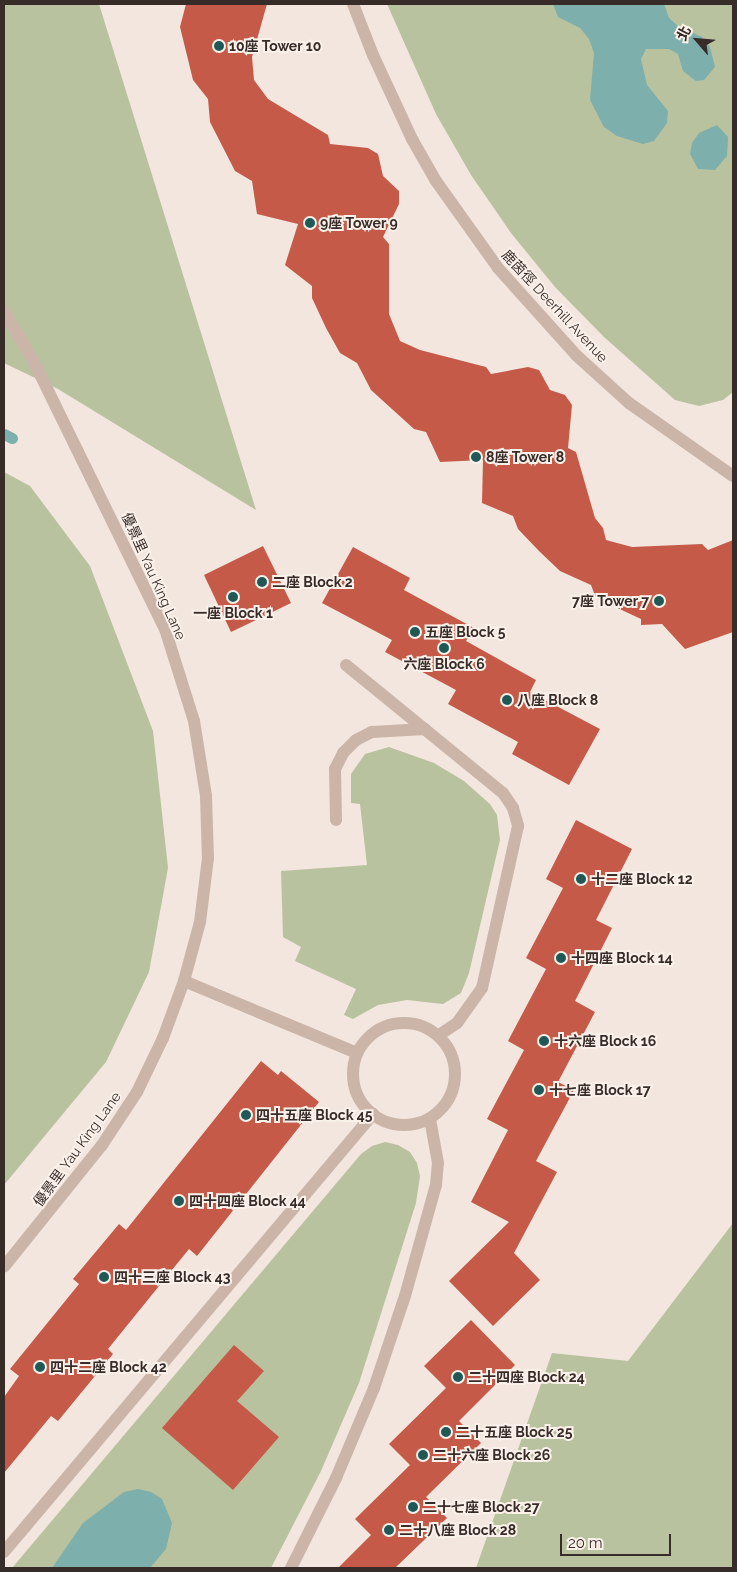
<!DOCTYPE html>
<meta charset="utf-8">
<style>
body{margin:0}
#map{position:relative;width:737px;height:1572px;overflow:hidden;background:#f2e6de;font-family:Raleway,"Noto Sans TC",sans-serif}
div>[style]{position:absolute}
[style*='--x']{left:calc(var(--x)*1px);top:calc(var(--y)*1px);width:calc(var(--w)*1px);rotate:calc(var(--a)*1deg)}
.green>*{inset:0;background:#b9c29e}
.water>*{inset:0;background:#7dafac}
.stream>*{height:11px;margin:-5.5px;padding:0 5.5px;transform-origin:5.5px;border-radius:5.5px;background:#7dafac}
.building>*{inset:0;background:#c55a49}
.minor>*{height:12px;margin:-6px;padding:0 6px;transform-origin:6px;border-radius:6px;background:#cbb5a9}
.minor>.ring{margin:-6px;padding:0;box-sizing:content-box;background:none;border:12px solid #cbb5a9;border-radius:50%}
.dots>*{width:14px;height:14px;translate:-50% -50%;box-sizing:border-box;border:2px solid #faf1ea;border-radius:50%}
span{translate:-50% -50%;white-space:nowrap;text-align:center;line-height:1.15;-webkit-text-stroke:4px #faf1ea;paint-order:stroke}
.poi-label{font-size:14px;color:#382c29;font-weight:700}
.left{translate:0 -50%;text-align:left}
.right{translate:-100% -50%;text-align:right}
.street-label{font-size:14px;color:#382c29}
.frame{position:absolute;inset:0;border:5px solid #382c29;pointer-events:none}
.north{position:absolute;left:672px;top:15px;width:50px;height:50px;-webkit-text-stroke:4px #faf1ea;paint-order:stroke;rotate:297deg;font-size:14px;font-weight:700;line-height:20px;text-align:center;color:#382c29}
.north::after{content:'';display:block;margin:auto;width:18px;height:22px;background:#382c29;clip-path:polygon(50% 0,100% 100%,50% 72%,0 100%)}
.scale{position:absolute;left:560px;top:1534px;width:111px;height:22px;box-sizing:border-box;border:2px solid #382c29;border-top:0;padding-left:6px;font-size:15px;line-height:18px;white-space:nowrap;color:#382c29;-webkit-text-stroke:4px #faf1ea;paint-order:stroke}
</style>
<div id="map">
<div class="green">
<div style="clip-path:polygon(4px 4px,99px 4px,256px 510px,58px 389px,4px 363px)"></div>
<div style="clip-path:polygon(387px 4px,733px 4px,733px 392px,723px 400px,699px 406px,675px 400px,604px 337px,555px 287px,511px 233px,471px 175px,436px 114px)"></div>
<div style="clip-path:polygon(4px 472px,30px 486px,90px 566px,153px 731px,168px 868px,149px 972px,106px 1062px,4px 1185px)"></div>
<div style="clip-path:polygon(389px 747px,434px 763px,464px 781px,490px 804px,497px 815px,500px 840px,469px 973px,461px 993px,443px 1004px,407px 1000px,378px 1005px,353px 1019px,344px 1015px,356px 989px,295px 961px,301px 947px,283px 937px,281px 871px,367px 865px,360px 804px,351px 803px,351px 774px,365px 754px)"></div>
<div style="clip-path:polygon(385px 1142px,398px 1145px,410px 1152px,417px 1163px,420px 1176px,416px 1203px,359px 1383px,321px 1471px,271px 1568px,12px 1568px,361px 1154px,372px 1146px)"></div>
<div style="clip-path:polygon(733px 1223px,733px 1568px,476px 1568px,552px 1353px,628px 1361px)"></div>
</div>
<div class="water">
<div style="clip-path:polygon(553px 4px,664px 4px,669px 18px,679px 27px,702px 37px,710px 47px,715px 67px,704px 80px,696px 81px,683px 71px,678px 54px,669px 49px,646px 49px,641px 59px,647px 85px,668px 111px,667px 123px,654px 141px,643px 144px,617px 136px,604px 127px,590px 100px,594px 53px,589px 39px,580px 28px,558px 17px)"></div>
<div style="clip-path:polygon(717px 125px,728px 137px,727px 156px,715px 170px,698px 169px,690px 154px,692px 143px,699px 133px)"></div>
<div style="clip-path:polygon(138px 1489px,151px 1492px,162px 1499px,172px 1523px,166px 1549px,150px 1568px,52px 1568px,83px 1523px,124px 1492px)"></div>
</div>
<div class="stream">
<div style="--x:4;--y:434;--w:9;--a:27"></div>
</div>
<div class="building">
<div style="clip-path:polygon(186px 4px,267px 4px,252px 57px,254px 80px,268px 99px,328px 135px,330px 144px,368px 148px,378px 154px,383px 176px,399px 191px,399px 204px,383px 237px,389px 244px,389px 314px,400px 341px,420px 350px,486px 367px,491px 374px,528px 367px,539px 370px,550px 390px,565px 395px,572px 405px,568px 448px,576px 452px,595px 518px,603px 528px,606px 540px,632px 547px,702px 544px,708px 550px,733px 540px,733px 632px,685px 649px,662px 624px,641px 625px,641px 619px,596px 598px,591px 585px,560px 571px,539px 551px,518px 529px,513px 516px,482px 503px,483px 460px,440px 462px,426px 432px,414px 429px,371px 390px,357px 363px,340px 353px,326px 328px,312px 298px,312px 286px,285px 265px,298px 224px,257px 214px,252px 181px,235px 171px,210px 122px,208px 99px,193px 80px,180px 27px)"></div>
<div style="clip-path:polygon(263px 546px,291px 603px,231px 632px,204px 575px)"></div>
<div style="clip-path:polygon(353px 547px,410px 578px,404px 590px,474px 628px,466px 641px,536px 680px,530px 692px,600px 729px,569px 785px,512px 754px,518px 742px,448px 704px,456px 690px,385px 652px,392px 640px,322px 603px)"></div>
<div style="clip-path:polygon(576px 820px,632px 849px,596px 920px,612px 928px,575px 1001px,595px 1012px,558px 1082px,574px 1090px,536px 1161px,557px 1172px,514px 1253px,540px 1280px,493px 1326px,449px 1281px,509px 1222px,471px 1202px,508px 1130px,487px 1119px,524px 1050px,508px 1041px,546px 969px,526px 958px,563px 888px,546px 879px)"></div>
<div style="clip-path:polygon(261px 1061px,278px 1075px,281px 1071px,319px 1102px,197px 1256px,189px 1249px,108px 1349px,113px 1354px,58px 1421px,51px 1416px,4px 1473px,4px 1397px,19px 1376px,10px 1369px,79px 1284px,73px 1279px,119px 1224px,126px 1230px)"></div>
<div style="clip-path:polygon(471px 1320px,515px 1365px,459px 1421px,481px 1443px,426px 1497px,447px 1518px,395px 1568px,338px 1568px,371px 1535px,355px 1519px,410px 1465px,389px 1444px,446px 1388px,424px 1366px)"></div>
<div style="clip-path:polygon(234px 1345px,264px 1371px,237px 1401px,279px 1437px,233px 1490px,162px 1428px)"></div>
</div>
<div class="minor">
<div style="--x:353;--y:4;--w:55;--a:68.6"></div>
<div style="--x:373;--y:55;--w:93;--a:65.1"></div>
<div style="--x:412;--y:139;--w:48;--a:60.3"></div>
<div style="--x:436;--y:181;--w:107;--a:54.5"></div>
<div style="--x:498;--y:268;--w:117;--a:48.1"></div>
<div style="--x:576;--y:355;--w:72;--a:42.2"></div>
<div style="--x:629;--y:403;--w:127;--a:35.1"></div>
<div style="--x:4;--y:311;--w:64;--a:59.8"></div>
<div style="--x:36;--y:366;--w:293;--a:63.9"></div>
<div style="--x:165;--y:629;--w:96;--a:72.5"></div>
<div style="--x:194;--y:721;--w:76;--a:80.9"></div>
<div style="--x:206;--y:796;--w:62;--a:88.2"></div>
<div style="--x:208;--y:858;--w:64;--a:97.1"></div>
<div style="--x:200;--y:922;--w:61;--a:105.2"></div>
<div style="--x:184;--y:981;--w:61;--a:110.2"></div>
<div style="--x:163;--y:1038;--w:60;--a:115.7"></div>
<div style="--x:137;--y:1092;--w:64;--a:123.4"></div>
<div style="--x:102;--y:1145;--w:156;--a:128.8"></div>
<div style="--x:346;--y:665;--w:203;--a:39.2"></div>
<div style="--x:503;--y:793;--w:18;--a:56"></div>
<div style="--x:513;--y:808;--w:19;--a:74"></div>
<div style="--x:518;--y:826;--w:166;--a:102.5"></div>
<div style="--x:482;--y:988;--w:43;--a:125.5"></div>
<div style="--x:457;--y:1023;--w:22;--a:146"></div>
<div style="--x:336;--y:820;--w:51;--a:-91.1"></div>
<div style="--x:335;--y:769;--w:18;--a:-63"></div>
<div style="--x:343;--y:753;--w:18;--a:-45"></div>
<div style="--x:356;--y:740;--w:18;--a:-27"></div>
<div style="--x:372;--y:732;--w:53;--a:-3.2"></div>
<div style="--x:184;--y:981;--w:187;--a:22.6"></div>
<div class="ring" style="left:353px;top:1023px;width:90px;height:90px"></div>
<div style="--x:4;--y:1552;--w:573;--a:-49.89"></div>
<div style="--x:291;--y:1568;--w:101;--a:-63.4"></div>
<div style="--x:336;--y:1478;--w:98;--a:-67.1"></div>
<div style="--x:374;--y:1388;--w:97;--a:-71.4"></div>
<div style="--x:405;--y:1296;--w:115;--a:-74.4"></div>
<div style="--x:436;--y:1185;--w:22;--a:-85"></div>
<div style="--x:438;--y:1163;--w:45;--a:-100.3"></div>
</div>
<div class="dots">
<div style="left:219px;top:46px;background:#1f5957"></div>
<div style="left:310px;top:223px;background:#1f5957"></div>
<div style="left:476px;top:457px;background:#1f5957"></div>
<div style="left:262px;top:582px;background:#1f5957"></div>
<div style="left:233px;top:597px;background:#1f5957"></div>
<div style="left:659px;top:601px;background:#1f5957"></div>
<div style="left:415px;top:632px;background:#1f5957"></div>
<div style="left:444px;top:648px;background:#1f5957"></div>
<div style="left:507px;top:700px;background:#1f5957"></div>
<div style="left:581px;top:879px;background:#1f5957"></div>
<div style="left:561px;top:958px;background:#1f5957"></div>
<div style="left:544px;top:1041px;background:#1f5957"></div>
<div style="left:539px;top:1090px;background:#1f5957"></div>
<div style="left:246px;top:1115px;background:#1f5957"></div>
<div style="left:179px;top:1201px;background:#1f5957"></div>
<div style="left:104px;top:1277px;background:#1f5957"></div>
<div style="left:40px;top:1367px;background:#1f5957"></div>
<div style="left:458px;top:1377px;background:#1f5957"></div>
<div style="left:446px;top:1432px;background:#1f5957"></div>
<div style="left:423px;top:1455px;background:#1f5957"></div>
<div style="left:413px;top:1507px;background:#1f5957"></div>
<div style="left:389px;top:1530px;background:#1f5957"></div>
</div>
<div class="poi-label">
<span class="left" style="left:229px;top:46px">10座 Tower 10</span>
<span class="left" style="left:320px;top:223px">9座 Tower 9</span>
<span class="left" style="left:486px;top:457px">8座 Tower 8</span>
<span class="left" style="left:272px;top:582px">二座 Block 2</span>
<span class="right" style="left:649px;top:601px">7座 Tower 7</span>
<span style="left:233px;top:613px">一座 Block 1</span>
<span class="left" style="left:425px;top:632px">五座 Block 5</span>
<span style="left:444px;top:664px">六座 Block 6</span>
<span class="left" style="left:517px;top:700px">八座 Block 8</span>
<span class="left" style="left:591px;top:879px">十二座 Block 12</span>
<span class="left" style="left:571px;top:958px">十四座 Block 14</span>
<span class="left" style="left:554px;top:1041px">十六座 Block 16</span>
<span class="left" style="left:549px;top:1090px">十七座 Block 17</span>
<span class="left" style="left:256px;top:1115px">四十五座 Block 45</span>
<span class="left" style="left:189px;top:1201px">四十四座 Block 44</span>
<span class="left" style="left:114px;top:1277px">四十三座 Block 43</span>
<span class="left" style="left:50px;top:1367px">四十二座 Block 42</span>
<span class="left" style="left:468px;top:1377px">二十四座 Block 24</span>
<span class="left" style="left:456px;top:1432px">二十五座 Block 25</span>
<span class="left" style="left:433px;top:1455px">二十六座 Block 26</span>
<span class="left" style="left:423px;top:1507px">二十七座 Block 27</span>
<span class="left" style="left:399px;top:1530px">二十八座 Block 28</span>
</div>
<div class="street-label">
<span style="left:555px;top:306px;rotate:47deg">鹿茵徑 Deerhill Avenue</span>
<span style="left:154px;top:576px;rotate:66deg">優景里 Yau King Lane</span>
<span style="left:77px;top:1149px;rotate:-54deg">優景里 Yau King Lane</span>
</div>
<div class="frame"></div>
<div class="north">北</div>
<div class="scale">20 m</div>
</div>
